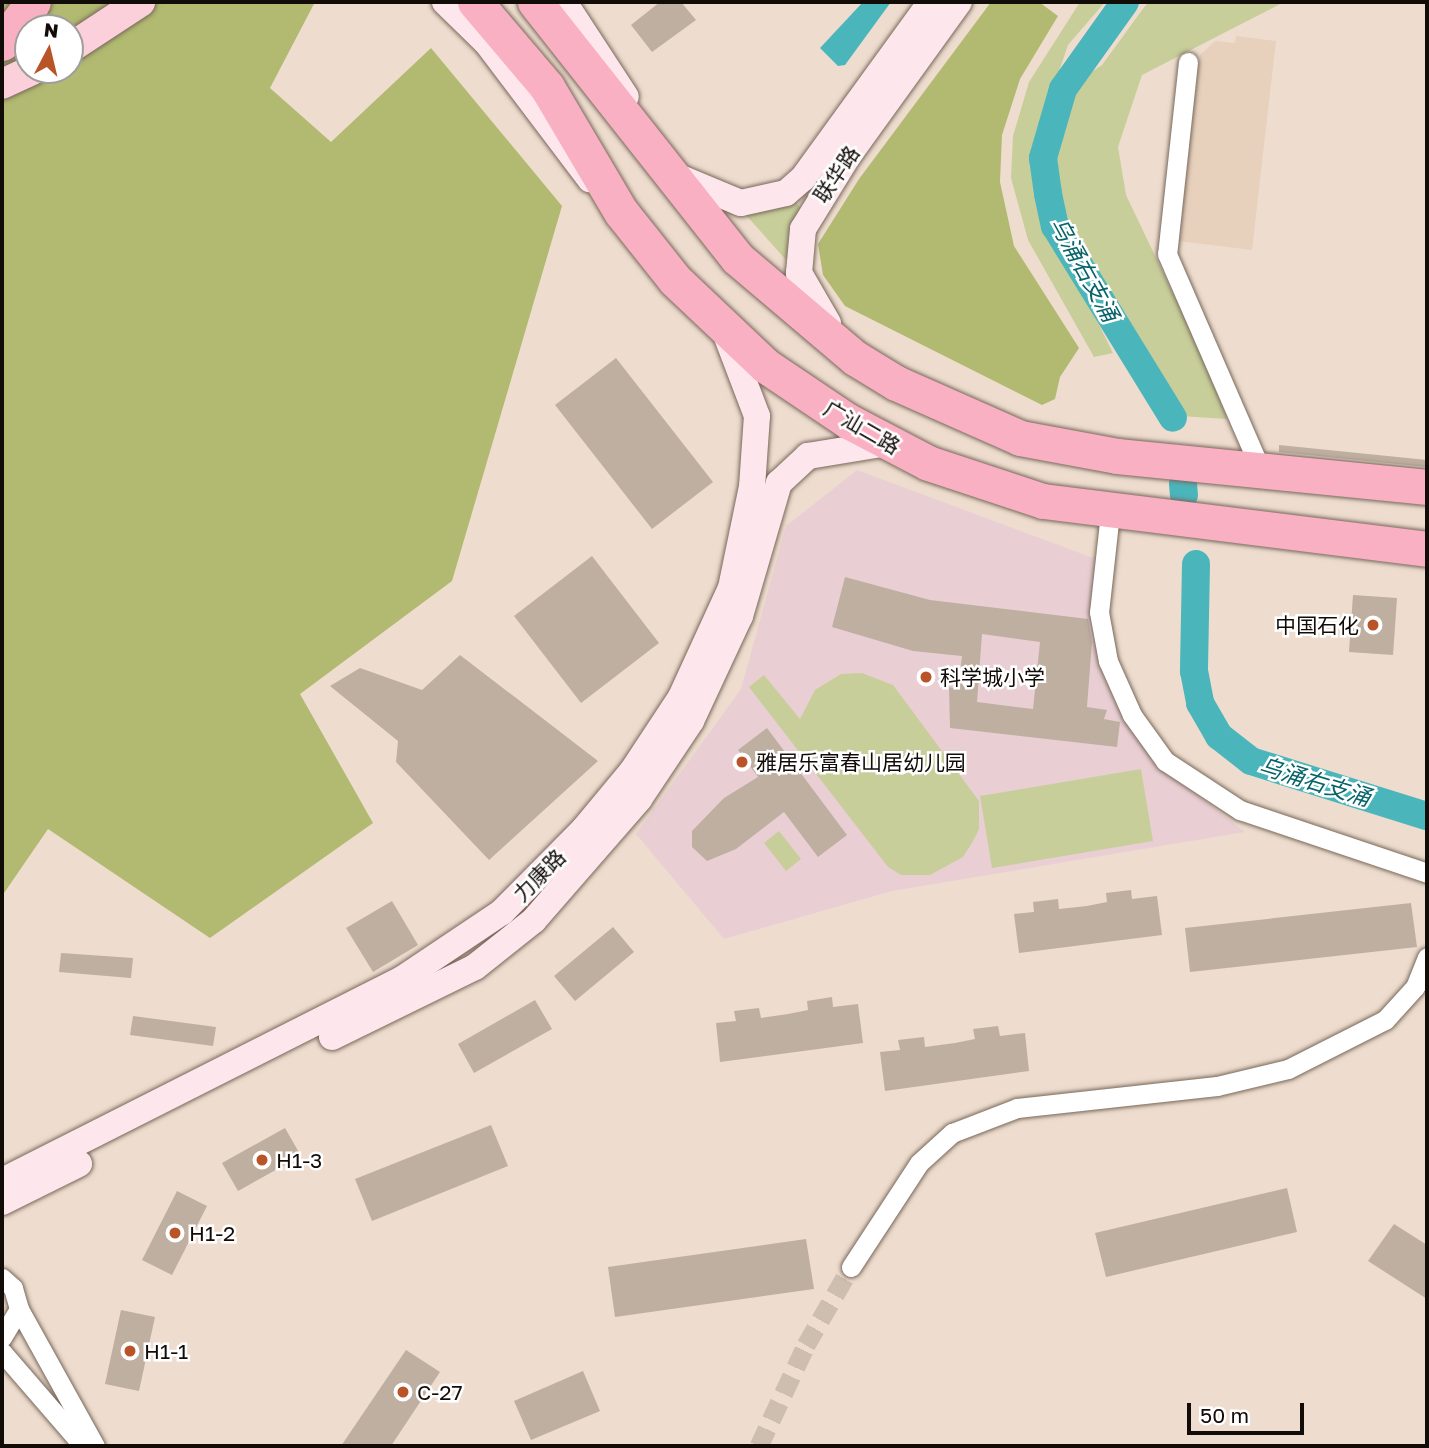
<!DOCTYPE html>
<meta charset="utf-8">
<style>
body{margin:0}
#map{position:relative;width:1429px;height:1448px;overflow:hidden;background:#eeddce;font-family:"Golos Text","Noto Sans SC",sans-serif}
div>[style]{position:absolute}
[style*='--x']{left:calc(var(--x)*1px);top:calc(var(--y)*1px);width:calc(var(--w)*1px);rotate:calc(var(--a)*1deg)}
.built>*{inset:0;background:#e7d0bc}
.education>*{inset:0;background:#e9cfd3}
.green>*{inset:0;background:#c7ce9a}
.forest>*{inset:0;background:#b1ba70}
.water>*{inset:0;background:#4bb5bc}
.river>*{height:28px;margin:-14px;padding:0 14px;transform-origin:14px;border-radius:14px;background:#4bb5bc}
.building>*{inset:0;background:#bfafa1}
.street-tunnel>*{height:19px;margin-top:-9.5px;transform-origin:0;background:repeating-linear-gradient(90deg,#cdbeb0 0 19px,transparent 0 29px)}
.roads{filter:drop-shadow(0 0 2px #77685b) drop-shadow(0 0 2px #77685b)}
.street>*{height:19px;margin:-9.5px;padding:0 9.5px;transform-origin:9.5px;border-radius:9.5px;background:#fff}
.secondary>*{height:26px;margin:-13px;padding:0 13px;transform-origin:13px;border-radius:13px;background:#fde7ed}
.primary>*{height:30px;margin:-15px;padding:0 15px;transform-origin:15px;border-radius:15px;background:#fbd0db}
.highway>*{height:35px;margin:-17.5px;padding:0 17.5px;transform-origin:17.5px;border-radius:17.5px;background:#f9b0c3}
.dots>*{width:19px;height:19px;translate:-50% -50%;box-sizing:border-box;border:4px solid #fff;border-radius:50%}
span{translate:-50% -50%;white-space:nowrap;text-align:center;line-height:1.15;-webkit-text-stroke:5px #fff;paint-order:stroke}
.street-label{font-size:21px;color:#120c08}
.poi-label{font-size:21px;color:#120c08}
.right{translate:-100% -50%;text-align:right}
.left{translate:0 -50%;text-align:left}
.water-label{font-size:23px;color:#086469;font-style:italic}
.frame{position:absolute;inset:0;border:4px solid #120c08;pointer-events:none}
.north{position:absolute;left:14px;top:14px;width:70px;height:70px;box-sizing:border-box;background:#fff;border:2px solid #a09e9c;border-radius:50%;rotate:7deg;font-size:19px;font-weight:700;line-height:28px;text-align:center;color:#120c08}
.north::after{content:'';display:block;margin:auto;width:24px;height:32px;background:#b95328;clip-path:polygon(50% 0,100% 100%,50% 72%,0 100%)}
.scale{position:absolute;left:1187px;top:1403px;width:117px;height:32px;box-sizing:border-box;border:4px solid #120c08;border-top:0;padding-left:9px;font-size:21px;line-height:24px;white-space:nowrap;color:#120c08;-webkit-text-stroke:5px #fff;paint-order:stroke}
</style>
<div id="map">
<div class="built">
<div style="clip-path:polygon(1236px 36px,1276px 41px,1252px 250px,1178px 241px,1200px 55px,1215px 41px,1235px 43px)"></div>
</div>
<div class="education">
<div style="clip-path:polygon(857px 470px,1099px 560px,1097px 629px,1161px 767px,1245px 832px,892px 891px,724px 939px,636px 834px,741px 689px,786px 526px)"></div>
</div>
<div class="green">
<div style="clip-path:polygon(1080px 2px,1105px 2px,1068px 45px,1041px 124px,1035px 163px,1041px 207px,1113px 353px,1094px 357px,1028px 240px,1011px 178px,1013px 136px,1029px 82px)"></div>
<div style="clip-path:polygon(1148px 2px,1284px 2px,1142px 75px,1118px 147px,1126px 195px,1212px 375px,1227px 419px,1180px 416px,1059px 213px,1051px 158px,1059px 118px,1081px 79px,1102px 65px)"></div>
<div style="clip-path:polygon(795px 201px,803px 211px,786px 260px,745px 214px)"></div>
<div style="clip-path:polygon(862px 673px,893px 685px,979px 801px,979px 829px,972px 843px,963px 857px,930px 875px,901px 875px,888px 867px,749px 687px,764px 675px,800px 719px,815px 690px,841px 674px)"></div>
<div style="clip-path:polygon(1141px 769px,1153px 841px,992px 868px,980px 796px)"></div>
<div style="clip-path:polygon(779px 831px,801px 859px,786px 871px,764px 843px)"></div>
</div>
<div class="forest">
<div style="clip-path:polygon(evenodd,2px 2px,315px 2px,270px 88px,331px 142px,431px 48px,562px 206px,452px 581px,300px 694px,373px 823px,210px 938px,48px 829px,2px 896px,2px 2px,28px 28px,70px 28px,70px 70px,28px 70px,28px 28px)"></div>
<div style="clip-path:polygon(991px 2px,1039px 2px,1058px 16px,1020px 79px,1002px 135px,1000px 182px,1014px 246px,1079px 348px,1060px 377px,1055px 399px,1042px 405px,845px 306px,823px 275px,818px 244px,859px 179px)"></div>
</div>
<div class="water">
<div style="clip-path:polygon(863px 2px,891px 2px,845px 65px,838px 66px,820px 48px)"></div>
</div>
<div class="river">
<div style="--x:1125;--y:2;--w:107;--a:125.5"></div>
<div style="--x:1063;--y:89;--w:72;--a:106.2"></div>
<div style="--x:1043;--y:158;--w:36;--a:82"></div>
<div style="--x:1048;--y:194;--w:33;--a:78"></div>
<div style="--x:1055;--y:226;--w:225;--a:58.4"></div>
<div style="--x:1183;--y:484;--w:11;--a:85"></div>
<div style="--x:1196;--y:564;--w:107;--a:91.1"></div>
<div style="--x:1194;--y:671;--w:33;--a:79"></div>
<div style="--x:1200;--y:703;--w:38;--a:60"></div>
<div style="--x:1219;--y:736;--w:41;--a:38"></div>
<div style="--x:1251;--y:761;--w:184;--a:17.4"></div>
</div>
<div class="building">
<div style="clip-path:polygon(660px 2px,681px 2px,696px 20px,652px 52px,631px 25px)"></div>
<div style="clip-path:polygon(616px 358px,713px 482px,652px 529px,555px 405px)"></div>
<div style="clip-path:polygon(1279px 445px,1427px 460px,1427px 467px,1279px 452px)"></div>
<div style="clip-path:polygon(592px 556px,659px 643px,581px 703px,514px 616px)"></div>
<div style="clip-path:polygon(evenodd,845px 577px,930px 600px,1088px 619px,1092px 642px,1087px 707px,1107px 710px,1104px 719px,1120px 722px,1117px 747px,950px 728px,949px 687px,958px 689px,962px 656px,913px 651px,832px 627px,845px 577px,982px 634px,1040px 642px,1033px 709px,977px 702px,982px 634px)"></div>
<div style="clip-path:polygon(1353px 595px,1397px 598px,1393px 655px,1349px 652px)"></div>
<div style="clip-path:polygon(460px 655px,598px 761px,489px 860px,396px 762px,398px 741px,330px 686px,360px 668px,422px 690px)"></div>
<div style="clip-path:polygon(767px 728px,847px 835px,818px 857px,784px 812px,736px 849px,707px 861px,692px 847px,692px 831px,724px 798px,758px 777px,738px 750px)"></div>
<div style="clip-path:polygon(1131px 890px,1132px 899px,1157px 896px,1162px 935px,1019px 953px,1014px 914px,1034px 912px,1033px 902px,1058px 899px,1059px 909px,1087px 906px,1107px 902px,1106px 893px)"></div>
<div style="clip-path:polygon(392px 901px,418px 945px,373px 972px,346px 928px)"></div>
<div style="clip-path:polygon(1411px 903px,1417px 947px,1190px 972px,1185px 928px)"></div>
<div style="clip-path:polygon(613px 927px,634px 952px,575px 1001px,554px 976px)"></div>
<div style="clip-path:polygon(61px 953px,133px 958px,131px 978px,59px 972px)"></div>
<div style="clip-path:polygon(832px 997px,833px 1007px,858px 1004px,863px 1043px,720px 1062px,716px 1023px,736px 1021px,734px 1011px,759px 1008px,761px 1018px,788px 1014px,808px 1010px,807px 1001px)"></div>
<div style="clip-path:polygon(535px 1000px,552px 1029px,474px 1073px,458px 1044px)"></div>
<div style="clip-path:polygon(133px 1016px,216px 1027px,213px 1046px,130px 1035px)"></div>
<div style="clip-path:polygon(998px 1026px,1000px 1036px,1025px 1033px,1029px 1071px,885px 1091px,880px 1052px,900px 1050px,898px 1040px,924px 1037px,925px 1047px,955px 1043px,975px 1039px,973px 1029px)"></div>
<div style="clip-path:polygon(491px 1125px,508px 1166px,372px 1221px,355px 1179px)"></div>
<div style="clip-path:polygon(285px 1128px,301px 1156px,238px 1191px,222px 1163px)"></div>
<div style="clip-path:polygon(1287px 1188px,1297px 1232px,1106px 1277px,1095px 1233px)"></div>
<div style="clip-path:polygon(177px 1191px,207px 1206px,172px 1275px,142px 1260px)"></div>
<div style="clip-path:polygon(1394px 1224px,1427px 1245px,1427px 1299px,1368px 1261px)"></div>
<div style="clip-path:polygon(806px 1239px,814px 1289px,615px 1317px,608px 1267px)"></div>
<div style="clip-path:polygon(121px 1310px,155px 1317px,139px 1391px,105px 1384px)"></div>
<div style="clip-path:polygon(406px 1350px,440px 1372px,391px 1446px,341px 1446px)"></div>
<div style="clip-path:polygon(583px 1371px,600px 1411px,531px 1440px,514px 1401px)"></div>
</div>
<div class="street-tunnel">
<div style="--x:759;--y:1446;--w:111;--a:-65"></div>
<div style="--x:806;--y:1345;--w:90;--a:-60"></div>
</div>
<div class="roads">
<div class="street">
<div style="--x:1188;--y:62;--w:193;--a:96.2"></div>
<div style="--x:1167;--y:254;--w:238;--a:66.5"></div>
<div style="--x:1110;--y:513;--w:100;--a:96.3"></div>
<div style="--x:1099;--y:612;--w:50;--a:79.6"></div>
<div style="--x:1108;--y:661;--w:59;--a:66"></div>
<div style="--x:1132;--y:715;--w:57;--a:54.3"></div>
<div style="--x:1165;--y:761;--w:90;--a:33.2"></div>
<div style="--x:1240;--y:810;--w:197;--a:18.6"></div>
<div style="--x:851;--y:1267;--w:124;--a:-56.8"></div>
<div style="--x:919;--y:1163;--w:45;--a:-42.3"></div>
<div style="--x:952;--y:1133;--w:70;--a:-21"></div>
<div style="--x:1017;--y:1108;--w:201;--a:-6.3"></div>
<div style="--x:1217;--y:1086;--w:73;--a:-13.5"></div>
<div style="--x:1288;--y:1069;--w:109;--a:-26.8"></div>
<div style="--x:1385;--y:1020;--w:45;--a:-47.7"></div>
<div style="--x:1415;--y:987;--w:32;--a:-68"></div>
<div style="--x:2;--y:1278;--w:15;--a:42"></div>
<div style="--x:13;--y:1288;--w:22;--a:74"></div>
<div style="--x:19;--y:1309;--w:33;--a:121"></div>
<div style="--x:19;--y:1309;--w:157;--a:61"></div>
<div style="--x:2;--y:1352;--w:124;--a:49.2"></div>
</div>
<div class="secondary">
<div style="--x:445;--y:2;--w:59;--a:44.3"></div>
<div style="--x:487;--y:43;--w:171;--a:52.9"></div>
<div style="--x:564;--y:2;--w:113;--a:56.9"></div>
<div style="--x:676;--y:176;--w:70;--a:22.6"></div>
<div style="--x:741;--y:203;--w:46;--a:-12.5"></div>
<div style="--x:786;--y:193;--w:23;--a:-41"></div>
<div style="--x:803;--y:178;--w:218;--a:-54"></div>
<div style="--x:828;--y:323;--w:58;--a:-120.1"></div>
<div style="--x:799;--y:273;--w:44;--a:-84.8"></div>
<div style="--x:803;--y:229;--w:89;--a:-58.3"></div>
<div style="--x:850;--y:153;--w:186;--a:-54.2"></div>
<div style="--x:332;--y:1037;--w:159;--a:-26.1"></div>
<div style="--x:475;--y:967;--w:75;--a:-38.5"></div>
<div style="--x:534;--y:920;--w:160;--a:-49"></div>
<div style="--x:639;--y:799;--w:94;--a:-56.3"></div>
<div style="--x:691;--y:721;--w:116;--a:-65"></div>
<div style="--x:740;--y:616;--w:139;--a:-73.7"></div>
<div style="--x:779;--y:483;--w:40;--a:-43"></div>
<div style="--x:808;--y:456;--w:80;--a:-9.3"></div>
<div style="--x:2;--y:1181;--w:448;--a:-26.8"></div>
<div style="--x:402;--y:979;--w:120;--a:-33.8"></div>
<div style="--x:502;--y:912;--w:117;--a:-45.3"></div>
<div style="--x:584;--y:829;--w:77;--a:-50.3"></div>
<div style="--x:633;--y:770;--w:87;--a:-56.7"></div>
<div style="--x:681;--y:697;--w:120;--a:-65.4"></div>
<div style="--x:731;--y:588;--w:103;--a:-78.3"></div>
<div style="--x:752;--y:487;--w:71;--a:-86"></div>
<div style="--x:757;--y:416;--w:85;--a:-110.8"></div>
<div style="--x:2;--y:1202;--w:86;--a:-26.3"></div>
</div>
<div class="primary">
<div style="--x:70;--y:48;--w:84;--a:-33.3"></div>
<div style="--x:2;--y:84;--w:33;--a:-25"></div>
</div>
<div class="highway">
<div style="--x:475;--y:2;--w:111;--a:49.7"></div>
<div style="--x:547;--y:87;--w:145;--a:59.4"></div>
<div style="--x:621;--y:212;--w:87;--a:51.5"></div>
<div style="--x:675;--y:280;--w:125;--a:43.4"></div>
<div style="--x:766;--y:366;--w:99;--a:33.9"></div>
<div style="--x:848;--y:421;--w:90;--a:27.7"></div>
<div style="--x:928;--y:463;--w:121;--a:18.3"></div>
<div style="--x:1043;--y:501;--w:387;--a:7.1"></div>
<div style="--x:535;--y:2;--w:326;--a:51.7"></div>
<div style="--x:737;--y:258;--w:155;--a:40.3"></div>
<div style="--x:855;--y:358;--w:48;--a:31.4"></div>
<div style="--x:896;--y:383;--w:136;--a:23.9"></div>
<div style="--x:1020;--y:438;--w:99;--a:10.5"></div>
<div style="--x:1117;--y:456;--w:312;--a:5.7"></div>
<div style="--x:2;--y:43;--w:51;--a:-52.9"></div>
</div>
</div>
<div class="dots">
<div style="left:1373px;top:625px;background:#b95328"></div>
<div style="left:926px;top:677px;background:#b95328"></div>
<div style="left:742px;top:762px;background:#b95328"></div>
<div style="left:262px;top:1160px;background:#b95328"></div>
<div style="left:175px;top:1233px;background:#b95328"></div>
<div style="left:130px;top:1351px;background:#b95328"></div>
<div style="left:403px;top:1392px;background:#b95328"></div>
</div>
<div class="street-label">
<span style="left:836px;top:174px;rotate:-56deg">联华路</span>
<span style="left:862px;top:427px;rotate:30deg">广汕二路</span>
<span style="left:539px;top:875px;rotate:-45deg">力康路</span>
</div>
<div class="poi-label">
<span class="right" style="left:1359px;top:625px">中国石化</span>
<span class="left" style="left:940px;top:677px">科学城小学</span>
<span class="left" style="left:756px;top:762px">雅居乐富春山居幼儿园</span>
<span class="left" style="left:276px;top:1160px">H1-3</span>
<span class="left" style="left:189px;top:1233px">H1-2</span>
<span class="left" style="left:144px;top:1351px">H1-1</span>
<span class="left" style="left:417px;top:1392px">C-27</span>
</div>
<div class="water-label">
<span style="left:1085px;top:269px;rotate:61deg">乌涌右支涌</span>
<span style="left:1315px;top:781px;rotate:17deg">乌涌右支涌</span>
</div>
<div class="frame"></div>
<div class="north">N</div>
<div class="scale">50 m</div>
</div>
